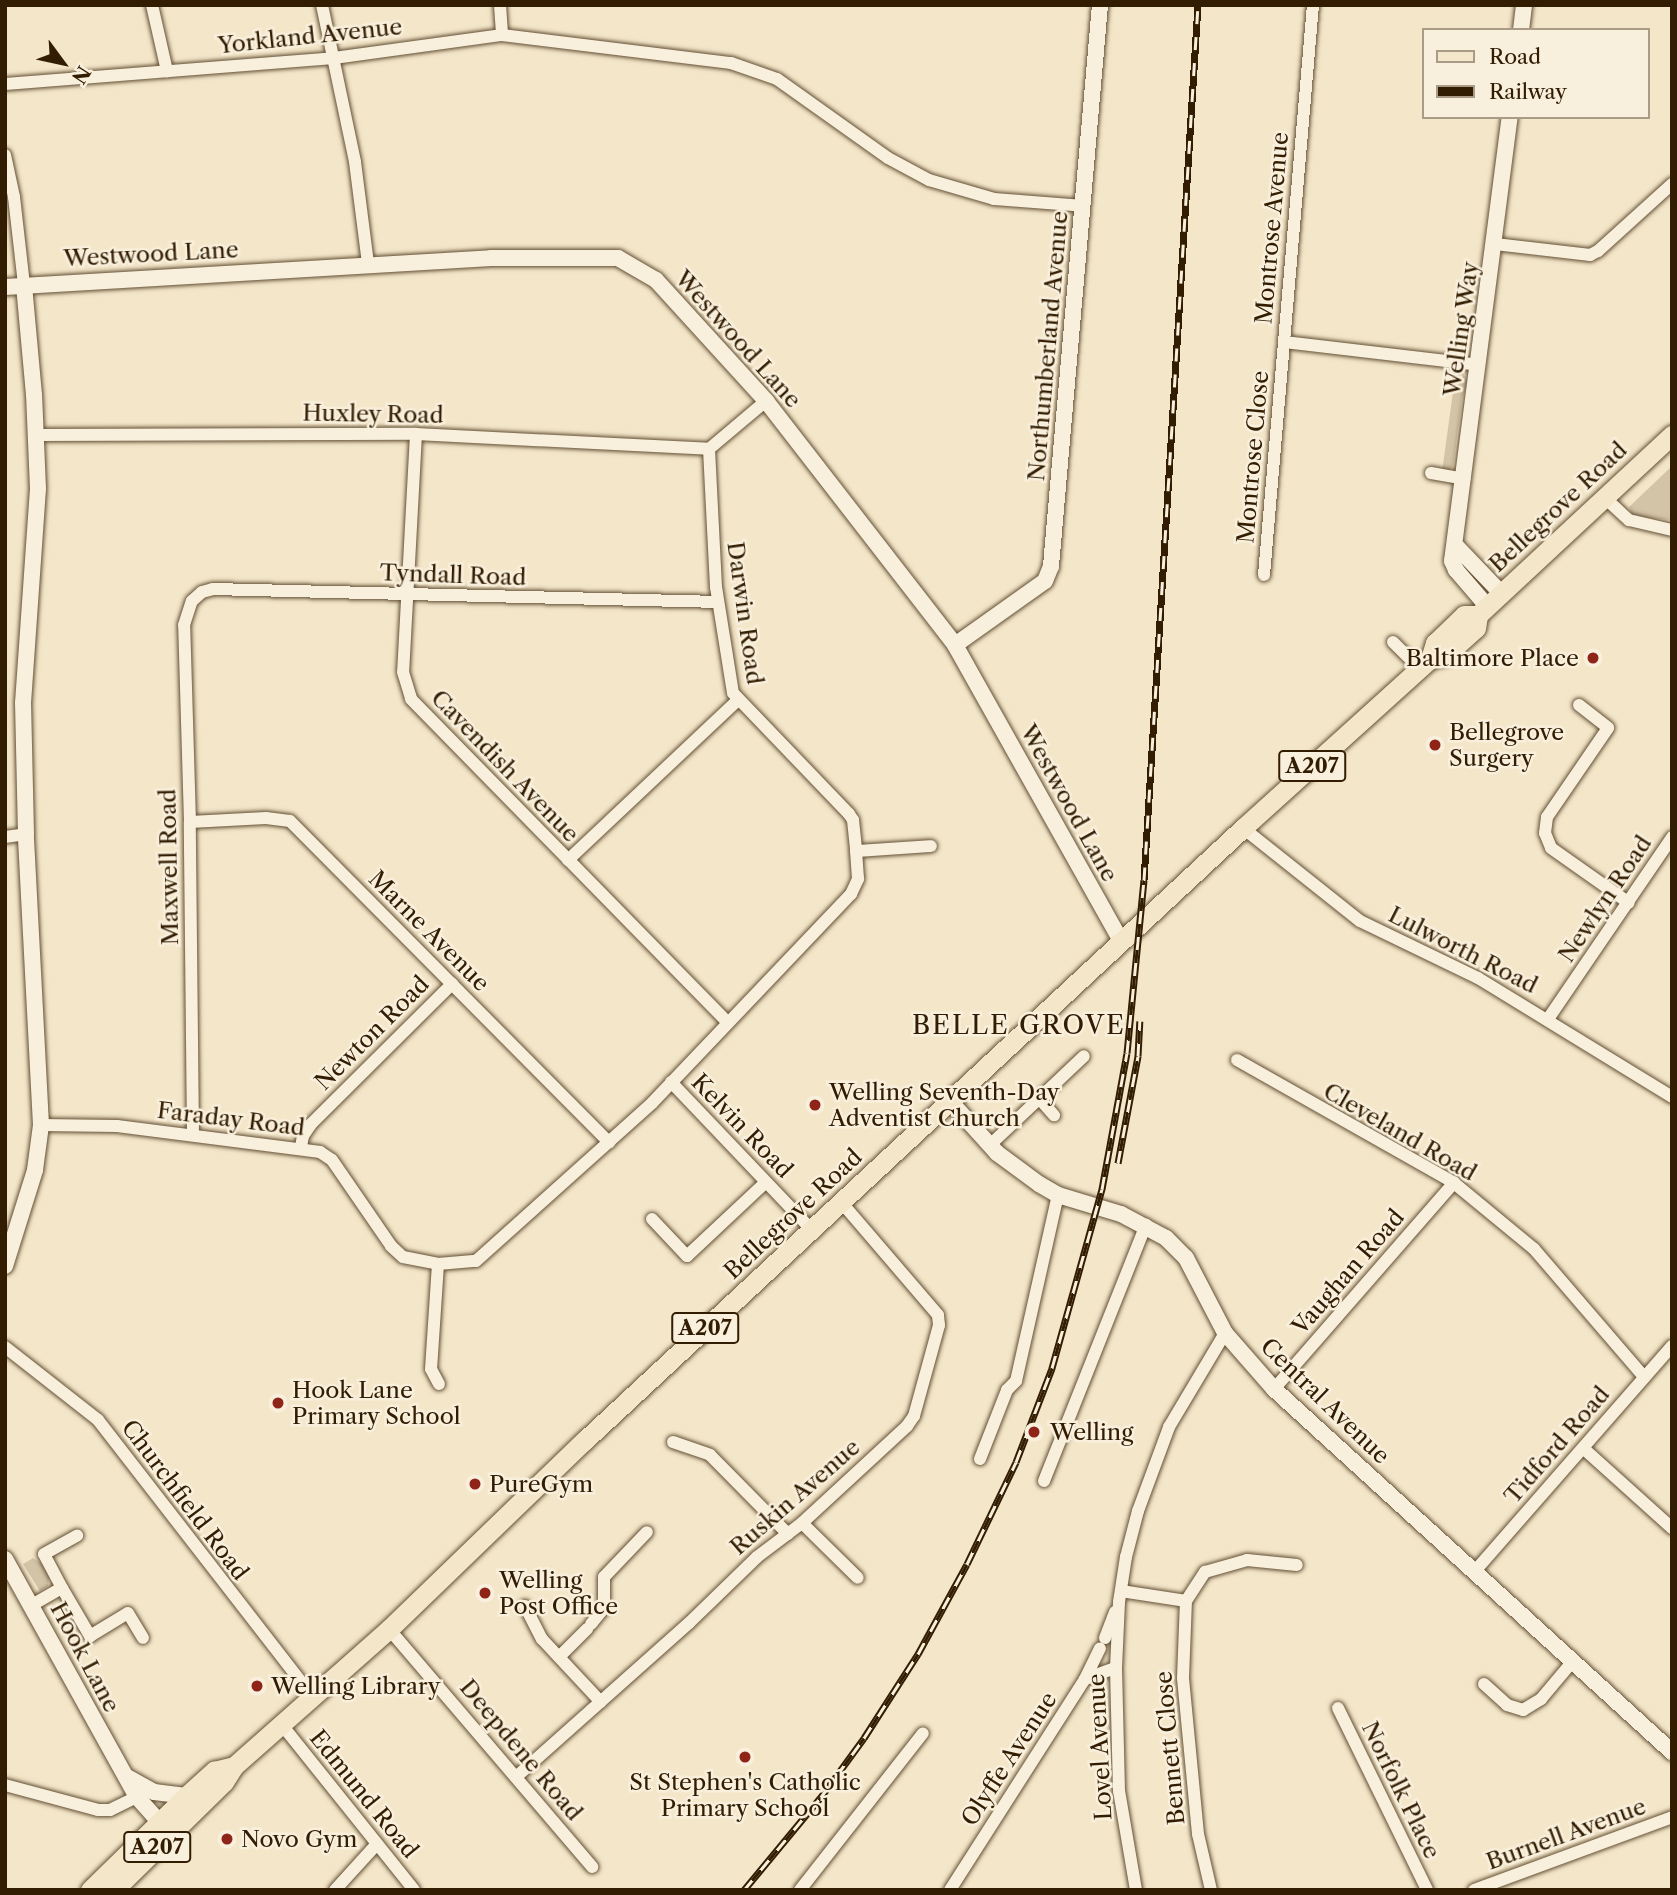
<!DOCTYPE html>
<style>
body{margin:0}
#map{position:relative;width:1677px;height:1895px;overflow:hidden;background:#f4e6c9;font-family:"Libre Caslon Text",serif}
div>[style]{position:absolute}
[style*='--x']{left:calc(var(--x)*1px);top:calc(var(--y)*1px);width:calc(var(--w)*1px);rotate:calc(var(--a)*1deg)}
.green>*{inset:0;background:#d3c4a7}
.roads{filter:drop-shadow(0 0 2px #624f34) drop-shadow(0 0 2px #624f34)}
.minor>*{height:12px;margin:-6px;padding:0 6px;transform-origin:6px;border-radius:6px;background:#f8efdc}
.tertiary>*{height:16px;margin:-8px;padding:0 8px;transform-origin:8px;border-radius:8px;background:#f8efdc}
.primary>*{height:19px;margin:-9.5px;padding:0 9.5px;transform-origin:9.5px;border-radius:9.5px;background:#f4e6c9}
.rail>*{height:7px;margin-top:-3.5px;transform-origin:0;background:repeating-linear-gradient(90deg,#f8efdc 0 13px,#321d02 0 26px);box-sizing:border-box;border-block:2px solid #321d02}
.dots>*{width:19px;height:19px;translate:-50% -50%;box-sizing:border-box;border:4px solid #f8efdc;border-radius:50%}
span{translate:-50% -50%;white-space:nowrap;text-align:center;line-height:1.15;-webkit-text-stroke:5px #f8efdc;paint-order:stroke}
.shield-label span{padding:2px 5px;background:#f8efdc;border:2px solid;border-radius:5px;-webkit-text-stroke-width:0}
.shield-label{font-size:21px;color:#321d02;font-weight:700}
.street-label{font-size:23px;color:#321d02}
.poi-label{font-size:23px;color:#321d02}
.right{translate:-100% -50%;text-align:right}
.left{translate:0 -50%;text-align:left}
.quarter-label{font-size:26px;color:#321d02;letter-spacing:2px}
.frame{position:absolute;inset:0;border:7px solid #321d02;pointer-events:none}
.legend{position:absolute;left:1422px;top:28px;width:228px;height:91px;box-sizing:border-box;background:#f8efdc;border:2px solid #a99b85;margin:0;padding:9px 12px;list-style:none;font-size:21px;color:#321d02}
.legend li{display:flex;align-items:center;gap:14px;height:35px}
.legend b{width:35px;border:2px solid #a99b85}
.north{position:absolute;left:28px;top:28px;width:70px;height:70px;-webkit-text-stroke:5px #f8efdc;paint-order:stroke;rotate:123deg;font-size:19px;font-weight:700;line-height:28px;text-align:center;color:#321d02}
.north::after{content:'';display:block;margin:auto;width:24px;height:32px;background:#321d02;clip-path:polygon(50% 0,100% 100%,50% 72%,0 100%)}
</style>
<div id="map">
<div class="green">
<div style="clip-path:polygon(1456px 370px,1463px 373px,1468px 382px,1462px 398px,1453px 466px,1449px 471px,1442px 472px)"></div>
<div style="clip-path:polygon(1672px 466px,1672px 520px,1633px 516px,1629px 507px)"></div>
<div style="clip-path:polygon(33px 1558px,45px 1566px,49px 1577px,48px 1586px,40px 1591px,23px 1564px)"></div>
</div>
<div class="roads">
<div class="minor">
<div style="--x:152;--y:5;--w:68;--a:77.2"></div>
<div style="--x:322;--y:5;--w:160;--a:78.1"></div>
<div style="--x:355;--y:162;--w:102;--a:82.7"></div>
<div style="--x:500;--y:5;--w:30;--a:86"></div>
<div style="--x:5;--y:84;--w:330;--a:-4.5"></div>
<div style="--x:334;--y:58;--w:170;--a:-7.8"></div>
<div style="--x:502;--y:35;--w:231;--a:7"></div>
<div style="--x:731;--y:63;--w:49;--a:19.2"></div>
<div style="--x:777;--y:79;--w:136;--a:35.4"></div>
<div style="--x:888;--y:158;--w:47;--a:28.2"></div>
<div style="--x:929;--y:180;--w:68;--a:16.3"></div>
<div style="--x:994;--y:199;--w:90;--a:4.4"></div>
<div style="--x:5;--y:155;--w:43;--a:77.9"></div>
<div style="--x:14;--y:197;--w:89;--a:83.5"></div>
<div style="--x:1495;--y:244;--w:96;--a:6.6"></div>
<div style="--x:1590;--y:255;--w:9;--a:-27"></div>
<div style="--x:1598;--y:251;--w:100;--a:-42.2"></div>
<div style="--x:1284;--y:342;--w:196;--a:6.7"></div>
<div style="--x:416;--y:434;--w:238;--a:93.1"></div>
<div style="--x:403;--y:672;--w:28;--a:73"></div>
<div style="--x:411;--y:699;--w:452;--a:45.6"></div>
<div style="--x:37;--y:435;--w:379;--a:-0.2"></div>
<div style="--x:416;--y:434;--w:293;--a:2.9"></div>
<div style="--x:709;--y:449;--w:138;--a:87.1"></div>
<div style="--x:716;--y:587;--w:107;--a:80.9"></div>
<div style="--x:733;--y:693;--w:168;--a:46.2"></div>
<div style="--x:849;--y:814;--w:7;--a:56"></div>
<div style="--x:853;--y:820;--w:31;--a:84"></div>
<div style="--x:709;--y:449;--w:75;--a:-40.1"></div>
<div style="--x:1431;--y:473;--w:34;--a:10"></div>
<div style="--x:1604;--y:497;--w:34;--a:43"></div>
<div style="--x:1629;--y:520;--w:44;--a:13.1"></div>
<div style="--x:1264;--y:575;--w:572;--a:-85.09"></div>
<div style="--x:1393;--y:642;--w:38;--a:45"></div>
<div style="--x:1579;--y:705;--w:37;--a:38"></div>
<div style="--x:1608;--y:728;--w:108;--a:124.4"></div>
<div style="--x:1547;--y:817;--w:16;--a:97"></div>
<div style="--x:1545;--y:833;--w:16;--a:68"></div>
<div style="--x:1551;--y:848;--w:95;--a:35.2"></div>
<div style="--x:190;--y:822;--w:76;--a:-3"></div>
<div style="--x:266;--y:818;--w:24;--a:7"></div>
<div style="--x:290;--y:821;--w:453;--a:45.2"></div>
<div style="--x:1243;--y:828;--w:149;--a:38.5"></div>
<div style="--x:1360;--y:921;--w:131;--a:25.8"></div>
<div style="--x:1478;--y:978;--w:228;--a:31.5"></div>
<div style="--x:5;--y:837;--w:21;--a:-8"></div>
<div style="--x:568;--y:860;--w:232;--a:-43.3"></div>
<div style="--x:1548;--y:1019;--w:220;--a:-55.7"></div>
<div style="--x:1237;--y:1060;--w:249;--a:29.5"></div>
<div style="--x:1454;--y:1183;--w:104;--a:39.5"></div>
<div style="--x:1534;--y:1249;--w:169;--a:49.3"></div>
<div style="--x:671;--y:1082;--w:204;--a:46.4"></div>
<div style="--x:1039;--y:1098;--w:23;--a:49"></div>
<div style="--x:41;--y:1125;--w:76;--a:0.8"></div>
<div style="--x:117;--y:1126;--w:205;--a:7.3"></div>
<div style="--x:320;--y:1152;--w:14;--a:34"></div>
<div style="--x:332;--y:1160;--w:104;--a:55.5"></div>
<div style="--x:391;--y:1246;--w:16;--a:43"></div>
<div style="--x:403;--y:1257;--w:36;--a:11"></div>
<div style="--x:438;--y:1264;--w:38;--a:-5"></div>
<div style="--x:476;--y:1261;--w:237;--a:-41.9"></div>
<div style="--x:652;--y:1103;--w:289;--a:-46.4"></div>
<div style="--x:851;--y:894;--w:17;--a:-65"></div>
<div style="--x:858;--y:879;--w:28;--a:-94"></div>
<div style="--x:856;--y:851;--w:75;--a:-3.8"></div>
<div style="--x:193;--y:1134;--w:312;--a:-90.6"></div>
<div style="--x:190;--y:822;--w:197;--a:-91.7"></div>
<div style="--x:184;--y:625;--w:25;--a:-72"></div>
<div style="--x:192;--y:601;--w:13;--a:-42"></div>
<div style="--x:202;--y:592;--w:11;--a:-15"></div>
<div style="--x:213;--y:589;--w:505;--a:1.47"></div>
<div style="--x:990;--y:1145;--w:129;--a:-43.4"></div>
<div style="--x:301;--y:1147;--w:11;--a:-80"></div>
<div style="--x:303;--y:1136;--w:14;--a:-56"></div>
<div style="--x:311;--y:1124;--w:199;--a:-44.8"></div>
<div style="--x:652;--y:1219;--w:51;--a:46.6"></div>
<div style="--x:687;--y:1256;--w:108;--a:-43.1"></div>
<div style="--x:438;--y:1264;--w:105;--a:93.8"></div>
<div style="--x:431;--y:1369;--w:17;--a:62"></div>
<div style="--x:5;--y:1347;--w:118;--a:38.1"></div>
<div style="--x:98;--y:1420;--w:351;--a:52.2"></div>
<div style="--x:1274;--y:1389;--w:274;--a:-48.9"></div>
<div style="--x:673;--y:1442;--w:39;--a:19"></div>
<div style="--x:710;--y:1455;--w:111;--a:45.4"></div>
<div style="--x:1583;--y:1448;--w:120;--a:42"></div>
<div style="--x:980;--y:1459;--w:74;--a:-68.6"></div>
<div style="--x:1007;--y:1390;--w:13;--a:-45"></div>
<div style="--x:1016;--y:1381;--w:191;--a:-77.3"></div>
<div style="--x:1044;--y:1481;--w:276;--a:-68.3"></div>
<div style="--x:802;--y:1523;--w:78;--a:44.5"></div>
<div style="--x:1475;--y:1571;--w:299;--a:-48.8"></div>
<div style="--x:62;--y:1588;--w:38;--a:-118"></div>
<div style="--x:44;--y:1554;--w:38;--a:-29"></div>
<div style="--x:1121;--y:1591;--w:66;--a:8.7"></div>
<div style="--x:32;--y:1605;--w:34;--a:-30"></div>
<div style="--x:62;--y:1588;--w:56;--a:59.7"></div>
<div style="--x:90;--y:1636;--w:44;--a:-31.2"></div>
<div style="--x:128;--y:1613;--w:29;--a:59"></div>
<div style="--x:525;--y:1606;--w:37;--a:63"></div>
<div style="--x:542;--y:1639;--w:86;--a:46.9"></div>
<div style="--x:591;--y:1624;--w:21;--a:-51"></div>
<div style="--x:604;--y:1608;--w:31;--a:-90"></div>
<div style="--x:604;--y:1577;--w:62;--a:-46.3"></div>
<div style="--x:389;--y:1629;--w:313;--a:49.5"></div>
<div style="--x:1105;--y:1638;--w:28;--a:-69"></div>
<div style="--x:559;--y:1657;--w:40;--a:-45"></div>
<div style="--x:1085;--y:1679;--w:34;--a:-64"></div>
<div style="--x:1484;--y:1684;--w:31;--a:42"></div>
<div style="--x:1507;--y:1705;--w:17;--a:17"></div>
<div style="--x:1523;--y:1710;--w:21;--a:-31"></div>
<div style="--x:1541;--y:1699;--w:50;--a:-49.9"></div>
<div style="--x:1338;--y:1708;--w:203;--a:63.9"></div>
<div style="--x:282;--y:1725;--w:211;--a:51.3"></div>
<div style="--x:516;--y:1777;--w:232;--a:-41.7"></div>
<div style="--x:689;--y:1623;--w:95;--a:-44.1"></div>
<div style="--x:757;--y:1557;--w:56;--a:-37.1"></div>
<div style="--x:802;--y:1523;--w:143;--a:-42.7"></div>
<div style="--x:907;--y:1426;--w:12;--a:-55"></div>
<div style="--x:914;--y:1416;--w:94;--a:-74.6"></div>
<div style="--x:939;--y:1325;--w:10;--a:-96"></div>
<div style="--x:938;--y:1315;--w:148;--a:-130.6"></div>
<div style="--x:5;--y:1785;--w:96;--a:15"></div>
<div style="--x:98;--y:1810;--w:12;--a:0"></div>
<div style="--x:110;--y:1810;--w:30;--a:-26"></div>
<div style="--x:335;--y:1890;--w:61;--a:-47.7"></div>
<div style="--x:800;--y:1890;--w:199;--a:-51.9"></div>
<div style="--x:950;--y:1890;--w:250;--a:-57.4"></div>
<div style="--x:1085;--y:1679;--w:33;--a:-20"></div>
<div style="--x:1136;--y:1890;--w:100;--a:-99.7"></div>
<div style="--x:1119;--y:1791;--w:123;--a:-91.4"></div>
<div style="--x:1116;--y:1668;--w:66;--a:-87.4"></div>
<div style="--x:1119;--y:1602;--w:46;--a:-81.2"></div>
<div style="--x:1126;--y:1557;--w:48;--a:-75.4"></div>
<div style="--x:1138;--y:1511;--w:90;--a:-69.7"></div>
<div style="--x:1169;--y:1427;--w:109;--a:-59.2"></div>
<div style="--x:1211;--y:1890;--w:57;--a:-103.1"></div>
<div style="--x:1198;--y:1834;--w:157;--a:-95.5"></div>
<div style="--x:1183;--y:1678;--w:77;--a:-87.8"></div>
<div style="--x:1186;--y:1601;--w:35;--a:-57"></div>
<div style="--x:1205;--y:1572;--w:44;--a:-15.9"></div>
<div style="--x:1247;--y:1560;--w:50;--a:5.7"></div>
<div style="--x:1474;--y:1890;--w:211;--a:-20.2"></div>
</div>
<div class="tertiary">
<div style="--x:1521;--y:30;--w:25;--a:-83"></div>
<div style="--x:5;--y:287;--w:487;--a:-3.4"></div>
<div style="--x:491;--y:258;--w:127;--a:0"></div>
<div style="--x:618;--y:258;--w:44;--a:30.1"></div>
<div style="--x:656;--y:280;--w:164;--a:47.7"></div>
<div style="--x:766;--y:401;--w:309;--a:52.2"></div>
<div style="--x:955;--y:645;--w:341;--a:60.7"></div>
<div style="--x:1457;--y:547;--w:64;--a:46.3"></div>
<div style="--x:1487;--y:606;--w:48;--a:-130.7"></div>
<div style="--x:1456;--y:570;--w:10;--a:-114"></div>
<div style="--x:1452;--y:561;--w:448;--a:-82.6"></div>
<div style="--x:955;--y:645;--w:110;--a:-35.4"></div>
<div style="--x:1045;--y:581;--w:16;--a:-68"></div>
<div style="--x:1051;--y:566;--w:563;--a:-85.01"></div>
<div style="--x:950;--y:1101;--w:70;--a:47.9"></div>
<div style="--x:997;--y:1153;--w:52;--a:36.4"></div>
<div style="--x:1039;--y:1184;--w:22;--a:30"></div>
<div style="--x:1058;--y:1195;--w:66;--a:16.8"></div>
<div style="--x:1121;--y:1214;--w:51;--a:28.1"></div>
<div style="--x:1166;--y:1238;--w:28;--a:45"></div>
<div style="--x:1186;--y:1258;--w:85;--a:62.5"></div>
<div style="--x:1225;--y:1333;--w:74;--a:48.8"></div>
<div style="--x:1274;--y:1389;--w:539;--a:42.37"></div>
<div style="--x:5;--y:1266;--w:101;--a:-72.6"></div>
<div style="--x:35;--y:1170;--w:45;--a:-82.4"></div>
<div style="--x:41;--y:1125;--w:291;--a:-93"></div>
<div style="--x:26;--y:834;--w:131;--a:-91.3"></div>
<div style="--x:23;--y:703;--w:215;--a:-86"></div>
<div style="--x:38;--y:489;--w:94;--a:-92.4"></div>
<div style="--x:34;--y:395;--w:110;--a:-95.2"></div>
<div style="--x:5;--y:1559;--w:272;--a:61"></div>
<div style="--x:137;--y:1797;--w:31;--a:48"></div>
<div style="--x:158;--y:1820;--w:15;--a:-16"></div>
<div style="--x:127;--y:1777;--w:31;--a:29"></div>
<div style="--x:154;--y:1792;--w:32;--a:7"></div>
</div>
<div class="primary">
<div style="--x:1430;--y:659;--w:17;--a:-73"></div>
<div style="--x:1435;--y:643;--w:40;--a:-44"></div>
<div style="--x:1464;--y:615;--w:14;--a:0"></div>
<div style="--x:90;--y:1890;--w:134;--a:-44.4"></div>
<div style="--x:186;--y:1796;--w:38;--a:-42"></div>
<div style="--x:214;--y:1771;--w:21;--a:-14"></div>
<div style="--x:114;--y:1890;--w:154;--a:-44.5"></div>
<div style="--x:224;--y:1782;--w:19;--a:-58"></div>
<div style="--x:234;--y:1766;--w:207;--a:-41.5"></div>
<div style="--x:389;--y:1629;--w:271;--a:-44"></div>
<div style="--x:584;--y:1441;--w:900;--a:-42.93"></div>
<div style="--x:1243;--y:828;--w:252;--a:-42.1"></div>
<div style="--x:1430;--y:659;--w:16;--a:-14"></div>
<div style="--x:1446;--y:655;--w:40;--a:-42"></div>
<div style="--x:1476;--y:628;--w:13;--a:-81"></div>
<div style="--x:1478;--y:615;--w:265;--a:-42.9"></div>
</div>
</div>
<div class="rail">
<div style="--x:1118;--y:1163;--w:109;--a:-79.4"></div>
<div style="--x:1138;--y:1056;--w:35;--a:-87"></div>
<div style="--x:744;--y:1890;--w:121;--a:-50.4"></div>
<div style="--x:821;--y:1797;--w:73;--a:-53.9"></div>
<div style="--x:864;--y:1738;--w:100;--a:-57.3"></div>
<div style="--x:918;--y:1654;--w:102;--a:-61.4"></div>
<div style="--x:967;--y:1564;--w:113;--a:-64.3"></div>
<div style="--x:1016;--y:1462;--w:101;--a:-69"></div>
<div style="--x:1052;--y:1368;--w:186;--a:-74.4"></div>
<div style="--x:1102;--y:1189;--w:138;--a:-79.6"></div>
<div style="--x:1127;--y:1053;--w:174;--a:-84.4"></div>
<div style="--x:1144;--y:880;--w:877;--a:-86.47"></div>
</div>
<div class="dots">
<div style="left:1593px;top:658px;background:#8f2418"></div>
<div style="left:1435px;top:745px;background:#8f2418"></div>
<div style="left:815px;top:1105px;background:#8f2418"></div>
<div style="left:278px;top:1403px;background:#8f2418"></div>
<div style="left:1034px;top:1432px;background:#8f2418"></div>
<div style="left:475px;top:1484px;background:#8f2418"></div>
<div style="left:485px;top:1593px;background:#8f2418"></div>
<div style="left:257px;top:1686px;background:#8f2418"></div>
<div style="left:745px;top:1757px;background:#8f2418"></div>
<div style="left:227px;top:1839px;background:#8f2418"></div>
</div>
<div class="shield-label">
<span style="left:1312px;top:766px">A207</span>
<span style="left:705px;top:1328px">A207</span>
<span style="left:157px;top:1847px">A207</span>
</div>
<div class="street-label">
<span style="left:310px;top:36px;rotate:-6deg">Yorkland Avenue</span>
<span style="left:1272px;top:228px;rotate:-85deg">Montrose Avenue</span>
<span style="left:151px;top:254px;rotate:-3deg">Westwood Lane</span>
<span style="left:1461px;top:329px;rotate:-82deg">Welling Way</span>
<span style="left:738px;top:339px;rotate:48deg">Westwood Lane</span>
<span style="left:1048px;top:346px;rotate:-85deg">Northumberland Avenue</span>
<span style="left:373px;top:414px;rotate:1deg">Huxley Road</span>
<span style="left:1253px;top:457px;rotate:-85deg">Montrose Close</span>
<span style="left:1558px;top:507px;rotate:-43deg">Bellegrove Road</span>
<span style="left:453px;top:575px;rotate:2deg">Tyndall Road</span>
<span style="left:745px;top:613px;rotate:82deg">Darwin Road</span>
<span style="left:505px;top:766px;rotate:46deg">Cavendish Avenue</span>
<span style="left:1069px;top:803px;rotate:61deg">Westwood Lane</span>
<span style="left:169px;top:867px;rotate:-91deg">Maxwell Road</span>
<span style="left:1605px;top:899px;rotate:-56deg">Newlyn Road</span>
<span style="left:429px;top:931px;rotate:45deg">Marne Avenue</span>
<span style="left:1463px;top:950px;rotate:27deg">Lulworth Road</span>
<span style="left:372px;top:1033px;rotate:-45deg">Newton Road</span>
<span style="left:231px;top:1119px;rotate:7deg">Faraday Road</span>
<span style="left:742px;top:1126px;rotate:46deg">Kelvin Road</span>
<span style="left:1400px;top:1132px;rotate:30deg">Cleveland Road</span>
<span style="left:793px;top:1214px;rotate:-43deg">Bellegrove Road</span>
<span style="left:1348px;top:1272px;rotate:-49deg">Vaughan Road</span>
<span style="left:1325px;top:1401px;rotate:44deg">Central Avenue</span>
<span style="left:1557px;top:1445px;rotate:-49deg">Tidford Road</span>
<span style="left:795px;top:1497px;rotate:-41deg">Ruskin Avenue</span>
<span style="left:185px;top:1500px;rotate:53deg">Churchfield Road</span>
<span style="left:85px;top:1657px;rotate:62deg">Hook Lane</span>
<span style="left:1100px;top:1747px;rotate:-93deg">Lovel Avenue</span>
<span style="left:1170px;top:1748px;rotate:-95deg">Bennett Close</span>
<span style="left:521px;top:1750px;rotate:50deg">Deepdene Road</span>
<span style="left:1009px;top:1759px;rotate:-57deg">Olyffe Avenue</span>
<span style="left:1401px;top:1790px;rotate:64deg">Norfolk Place</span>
<span style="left:364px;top:1794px;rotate:51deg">Edmund Road</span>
<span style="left:1566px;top:1834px;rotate:-20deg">Burnell Avenue</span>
</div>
<div class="poi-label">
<span class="right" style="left:1579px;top:658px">Baltimore Place</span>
<span class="left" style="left:1449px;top:745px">Bellegrove<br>Surgery</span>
<span class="left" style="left:829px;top:1105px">Welling Seventh-Day<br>Adventist Church</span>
<span class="left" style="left:292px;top:1403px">Hook Lane<br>Primary School</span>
<span class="left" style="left:1050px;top:1432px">Welling</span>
<span class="left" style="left:489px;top:1484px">PureGym</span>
<span class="left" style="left:499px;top:1593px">Welling<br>Post Office</span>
<span class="left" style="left:271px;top:1686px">Welling Library</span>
<span style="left:745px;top:1795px">St Stephen's Catholic<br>Primary School</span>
<span class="left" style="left:241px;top:1839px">Novo Gym</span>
</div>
<div class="quarter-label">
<span style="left:1019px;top:1026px">BELLE GROVE</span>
</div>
<div class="frame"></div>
<ul class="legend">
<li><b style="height:9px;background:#f4e6c9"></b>Road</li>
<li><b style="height:9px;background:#321d02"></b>Railway</li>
</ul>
<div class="north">N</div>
</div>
